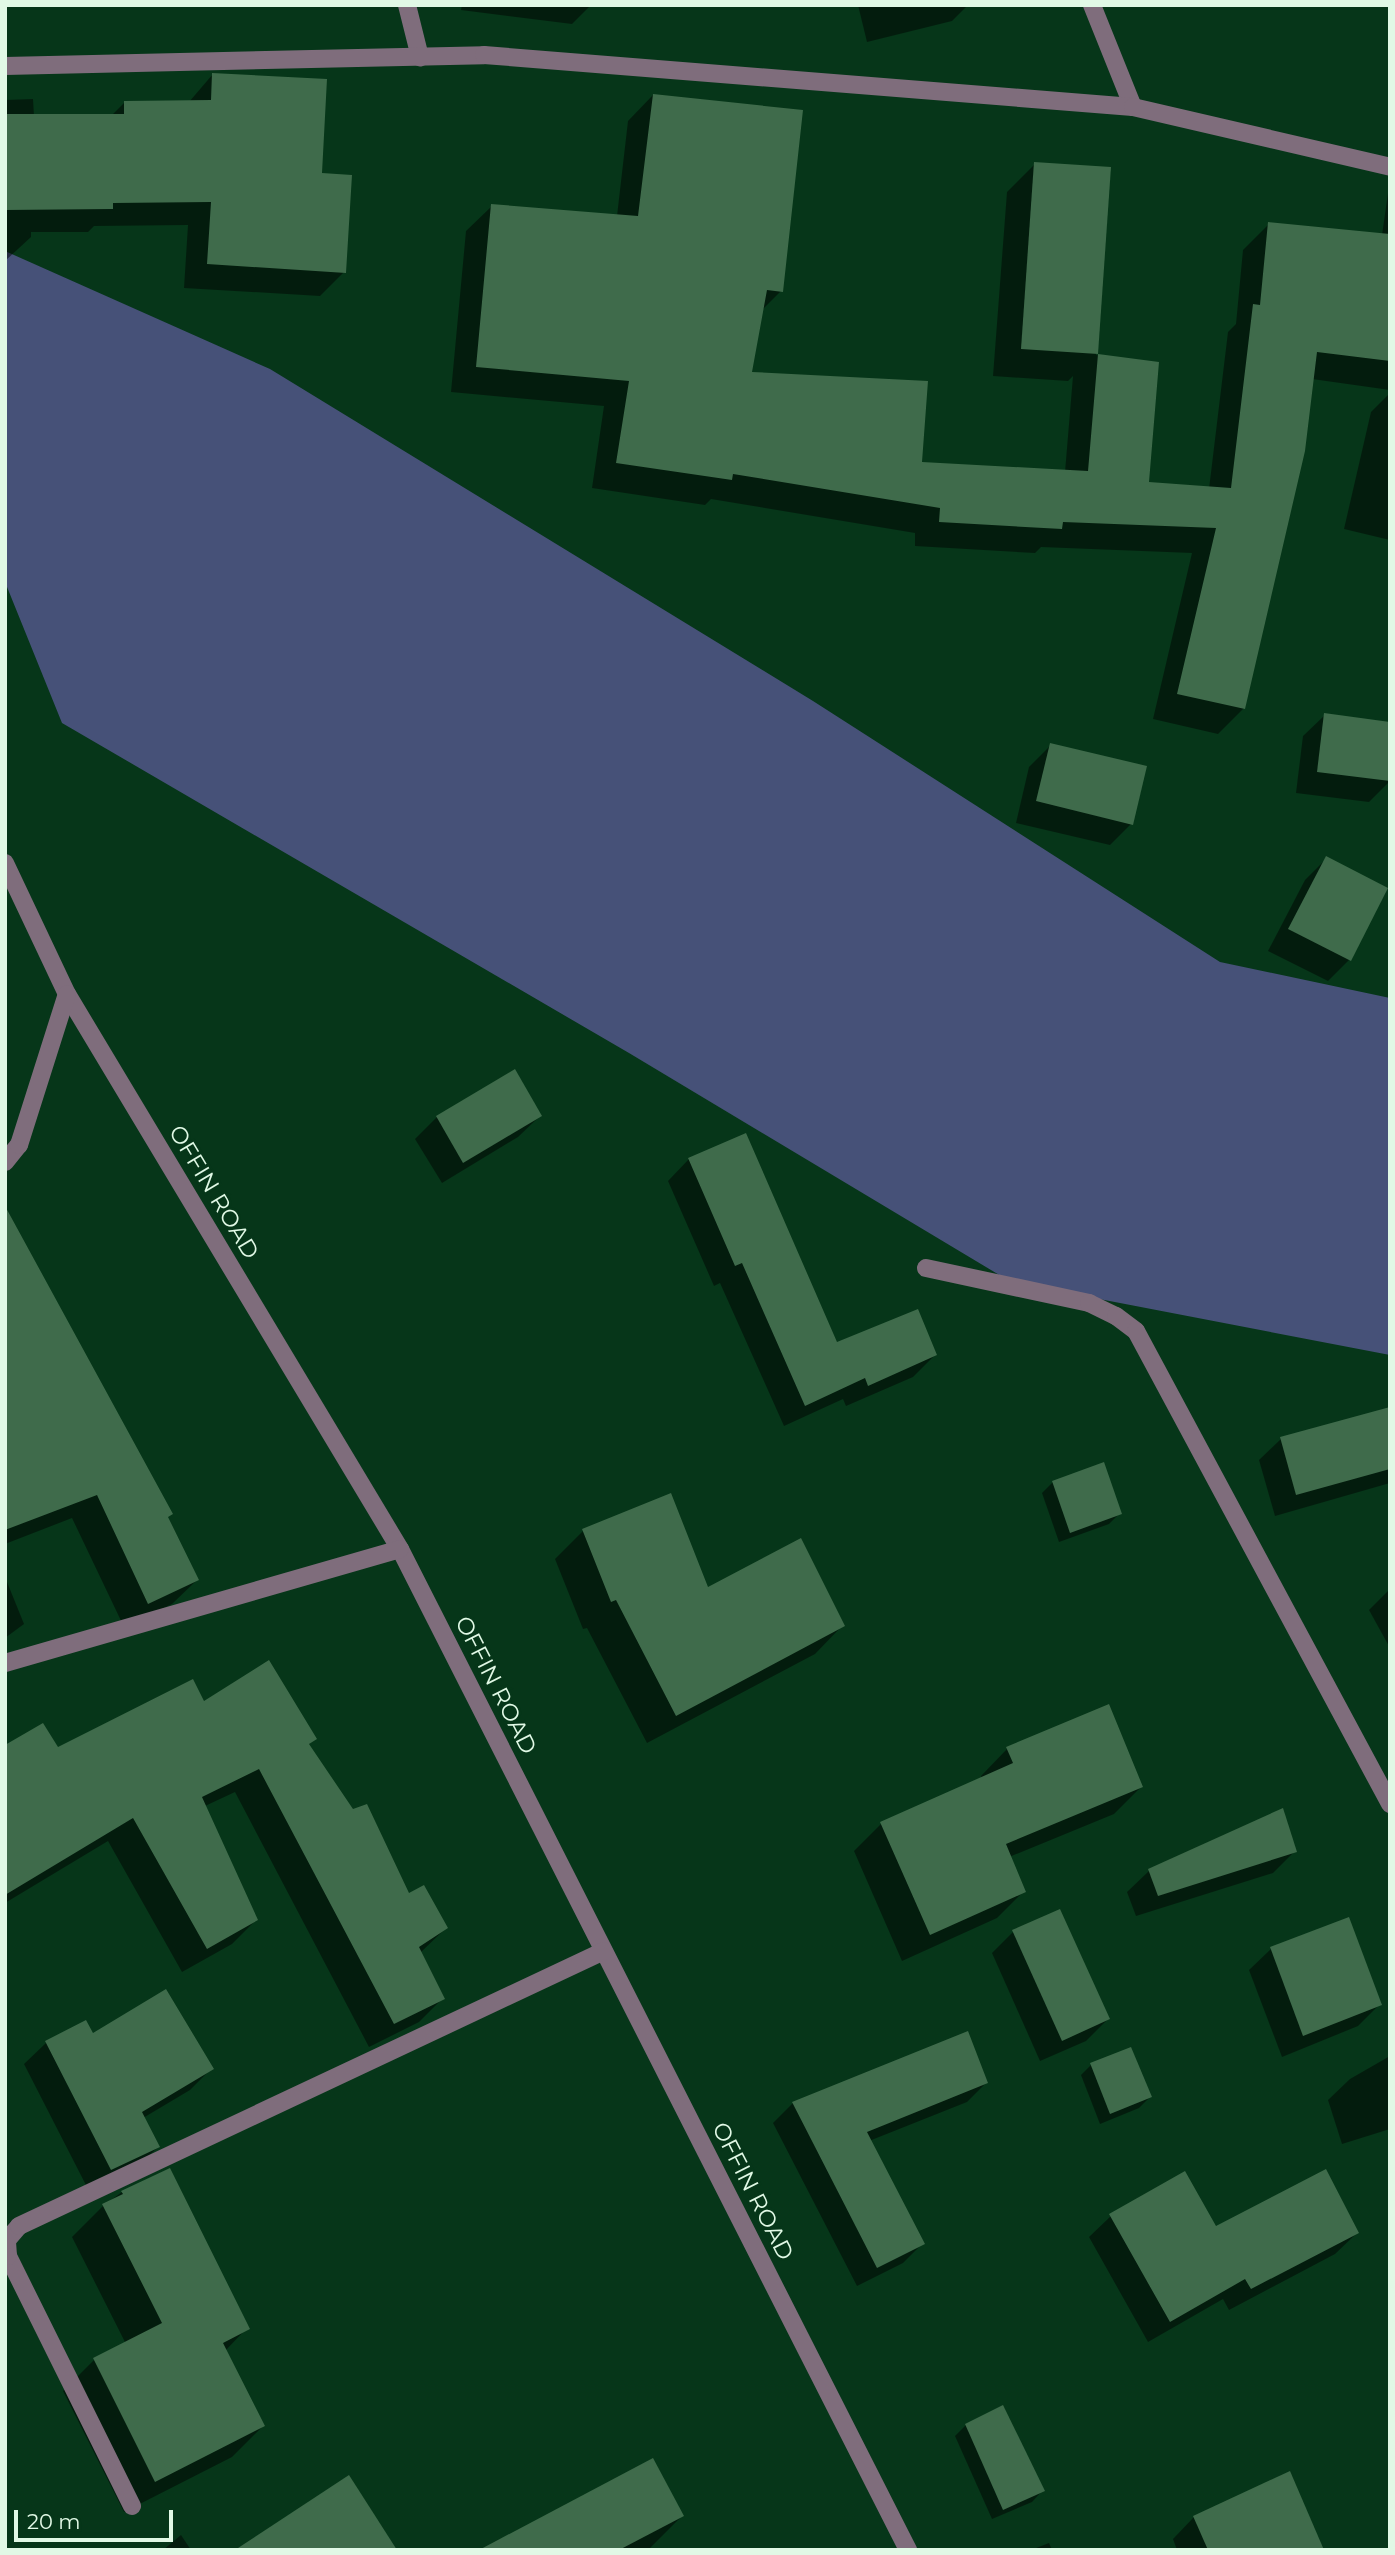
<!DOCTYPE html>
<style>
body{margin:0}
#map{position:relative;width:1395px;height:2555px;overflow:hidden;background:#063619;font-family:Montserrat,sans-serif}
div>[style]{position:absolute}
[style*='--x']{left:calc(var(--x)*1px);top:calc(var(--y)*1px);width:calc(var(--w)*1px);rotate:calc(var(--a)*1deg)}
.green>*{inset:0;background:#465178}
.shadow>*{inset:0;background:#0007}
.building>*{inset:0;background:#3f6b4b}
.minor>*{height:18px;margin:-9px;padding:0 9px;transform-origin:9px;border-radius:9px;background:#7f6d7c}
span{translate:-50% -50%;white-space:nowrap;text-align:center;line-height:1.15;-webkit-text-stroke:5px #063619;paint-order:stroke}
.street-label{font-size:23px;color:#e1f9e6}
.frame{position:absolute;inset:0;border:7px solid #e1f9e6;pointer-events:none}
.scale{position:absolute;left:14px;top:2510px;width:159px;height:32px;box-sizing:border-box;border:4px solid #e1f9e6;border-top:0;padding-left:9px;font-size:21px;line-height:24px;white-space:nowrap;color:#e1f9e6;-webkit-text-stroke:5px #063619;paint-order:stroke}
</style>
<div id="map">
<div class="green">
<div style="clip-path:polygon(5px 251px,270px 369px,813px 701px,1220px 962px,1390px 998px,1390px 1355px,1011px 1282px,629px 1053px,62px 723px,5px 582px)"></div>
</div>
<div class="shadow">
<div style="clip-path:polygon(462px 5px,591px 5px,572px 24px,461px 10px)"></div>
<div style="clip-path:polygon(858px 5px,968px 5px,952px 21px,867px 42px)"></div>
<div style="clip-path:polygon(213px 74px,320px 175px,344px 272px,320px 296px,184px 288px,188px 225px,94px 226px,88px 232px,31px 232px,31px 237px,5px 261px,5px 100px,33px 99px,34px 116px,111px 116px,124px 103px,189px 102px)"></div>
<div style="clip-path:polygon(653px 95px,781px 291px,761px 311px,749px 374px,921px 463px,1065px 472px,1073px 376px,1068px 381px,993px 376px,1007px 192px,1035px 164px,1109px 169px,1096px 355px,1157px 364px,1147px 484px,1209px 489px,1228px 332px,1236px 324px,1243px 250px,1269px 224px,1382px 235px,1390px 179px,1390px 390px,1312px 379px,1244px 708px,1218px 734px,1153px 719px,1192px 553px,1041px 547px,1035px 553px,915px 546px,915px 533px,711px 499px,705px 505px,592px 488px,604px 406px,451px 392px,466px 231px,492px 206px,617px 216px,628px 121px)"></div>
<div style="clip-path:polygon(1390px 393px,1390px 540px,1344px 529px,1371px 412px)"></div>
<div style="clip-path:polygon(1325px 715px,1390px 781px,1369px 802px,1296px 793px,1303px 736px)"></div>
<div style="clip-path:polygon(1051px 745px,1131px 824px,1110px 845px,1016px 823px,1029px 767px)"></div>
<div style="clip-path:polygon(1326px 859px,1349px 960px,1328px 981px,1268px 951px,1305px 880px)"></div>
<div style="clip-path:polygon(540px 1116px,518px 1137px,442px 1183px,415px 1139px,437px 1117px)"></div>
<div style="clip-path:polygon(689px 1159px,836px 1345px,935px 1355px,913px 1377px,846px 1406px,843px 1399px,784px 1426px,720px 1283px,714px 1286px,668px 1181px)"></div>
<div style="clip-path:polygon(5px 1215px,197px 1580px,172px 1604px,124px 1627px,72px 1518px,5px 1544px)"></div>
<div style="clip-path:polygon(1390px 1408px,1390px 1483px,1275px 1516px,1259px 1460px,1281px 1439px)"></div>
<div style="clip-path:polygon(1053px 1482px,1120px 1513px,1109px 1524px,1059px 1542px,1042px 1493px)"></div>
<div style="clip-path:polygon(583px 1531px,707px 1589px,843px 1625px,815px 1654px,647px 1743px,587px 1628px,583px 1629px,555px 1559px)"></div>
<div style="clip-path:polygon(5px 1577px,24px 1624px,5px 1638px)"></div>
<div style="clip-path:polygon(1390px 1589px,1390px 1648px,1369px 1610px)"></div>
<div style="clip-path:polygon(203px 1704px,314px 1739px,308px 1745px,409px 1895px,446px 1928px,420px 1953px,443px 1998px,419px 2022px,369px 2047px,235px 1792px,205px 1806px,256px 1920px,232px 1944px,182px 1972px,108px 1841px,5px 1903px,5px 1748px,57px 1749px)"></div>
<div style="clip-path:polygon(1007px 1749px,1141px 1787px,1114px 1814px,1009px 1857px,1024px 1891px,997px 1918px,902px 1961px,854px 1851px,881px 1824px,982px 1779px,981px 1776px)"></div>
<div style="clip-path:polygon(1282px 1811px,1295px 1851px,1273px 1873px,1136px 1916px,1127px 1892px,1149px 1871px)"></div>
<div style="clip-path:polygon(1013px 1932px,1108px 2019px,1086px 2041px,1040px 2061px,992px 1953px)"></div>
<div style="clip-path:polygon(1271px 1949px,1380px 2004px,1358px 2026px,1282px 2057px,1249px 1970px)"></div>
<div style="clip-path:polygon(85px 2023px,92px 2035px,211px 2069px,190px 2090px,143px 2118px,158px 2147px,136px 2168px,89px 2191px,24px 2064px,46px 2043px)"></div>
<div style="clip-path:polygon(967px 2033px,986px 2083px,967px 2102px,869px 2141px,922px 2244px,903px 2263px,857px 2286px,773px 2123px,793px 2103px)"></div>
<div style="clip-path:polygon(1390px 2056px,1390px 2129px,1342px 2144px,1328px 2100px,1350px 2079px)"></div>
<div style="clip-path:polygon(1091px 2065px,1150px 2097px,1139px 2108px,1100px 2124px,1081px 2075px)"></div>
<div style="clip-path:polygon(122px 2192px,247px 2328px,225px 2351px,263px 2426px,232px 2457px,124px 2512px,63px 2391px,94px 2360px,126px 2344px,72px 2237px,103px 2206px)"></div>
<div style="clip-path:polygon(1111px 2216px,1215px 2229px,1357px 2233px,1335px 2254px,1229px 2310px,1223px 2299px,1148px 2342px,1089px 2237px)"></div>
<div style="clip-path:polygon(966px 2425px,1042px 2491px,1032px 2502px,992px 2519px,955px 2436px)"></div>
<div style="clip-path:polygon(682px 2516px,648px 2550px,503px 2550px)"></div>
<div style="clip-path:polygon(1194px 2517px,1322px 2550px,1177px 2550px,1173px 2539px)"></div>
<div style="clip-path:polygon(181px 2535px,191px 2550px,163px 2550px)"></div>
<div style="clip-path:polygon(1049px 2543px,1052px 2550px,1031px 2550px)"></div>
</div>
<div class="building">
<div style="clip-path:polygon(212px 73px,327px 79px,322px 173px,352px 175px,346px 273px,207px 264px,211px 202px,113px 203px,113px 209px,5px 210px,5px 114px,124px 114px,124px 101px,211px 100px)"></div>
<div style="clip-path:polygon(653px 94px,803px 110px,783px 292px,767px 290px,752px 372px,928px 381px,922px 462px,1088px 471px,1098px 354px,1159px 362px,1149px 482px,1231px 488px,1253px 304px,1260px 305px,1268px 222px,1390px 234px,1390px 361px,1317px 352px,1305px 451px,1245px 709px,1177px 694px,1216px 528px,1063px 522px,1062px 529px,939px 522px,940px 508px,733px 474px,732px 480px,616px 463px,629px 381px,476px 367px,491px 204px,638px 216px)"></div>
<div style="clip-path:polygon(1034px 162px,1111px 167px,1098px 354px,1021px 349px)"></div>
<div style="clip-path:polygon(1324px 713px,1390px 722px,1390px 781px,1317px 772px)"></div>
<div style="clip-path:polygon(1050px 743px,1147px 766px,1133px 825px,1036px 801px)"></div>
<div style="clip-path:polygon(1326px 856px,1388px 888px,1351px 961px,1288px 929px)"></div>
<div style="clip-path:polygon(515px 1069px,542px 1116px,463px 1163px,436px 1116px)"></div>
<div style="clip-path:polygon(746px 1133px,837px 1342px,918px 1309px,937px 1355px,868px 1386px,865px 1378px,805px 1406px,742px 1263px,735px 1266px,688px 1158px)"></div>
<div style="clip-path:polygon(5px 1206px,173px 1514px,168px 1517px,199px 1580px,148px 1604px,97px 1495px,5px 1530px)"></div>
<div style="clip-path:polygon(1390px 1407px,1390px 1469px,1296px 1495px,1280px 1437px)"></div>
<div style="clip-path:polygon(1104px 1462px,1122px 1514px,1070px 1533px,1052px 1481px)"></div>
<div style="clip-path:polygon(671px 1493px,708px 1587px,801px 1538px,845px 1626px,676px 1716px,616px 1600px,611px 1602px,582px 1529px)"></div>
<div style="clip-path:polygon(269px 1660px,317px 1739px,309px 1744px,353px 1809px,367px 1804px,409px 1893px,424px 1885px,448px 1928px,419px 1947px,445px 1999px,394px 2024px,259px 1769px,202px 1797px,258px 1920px,207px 1949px,133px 1818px,5px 1895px,5px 1745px,43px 1723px,58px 1747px,193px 1679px,204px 1701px)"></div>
<div style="clip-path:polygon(1109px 1704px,1143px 1787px,1006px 1844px,1026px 1892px,930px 1935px,880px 1822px,1013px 1763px,1006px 1747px)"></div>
<div style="clip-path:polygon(1283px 1808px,1297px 1852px,1158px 1896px,1148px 1869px)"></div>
<div style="clip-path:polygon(1060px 1909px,1110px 2019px,1062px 2041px,1012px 1930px)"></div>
<div style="clip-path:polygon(1349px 1917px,1382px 2005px,1303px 2036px,1270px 1947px)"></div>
<div style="clip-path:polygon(166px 1989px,214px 2069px,142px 2112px,160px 2147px,111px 2170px,45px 2041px,86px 2020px,93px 2033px)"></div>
<div style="clip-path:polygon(968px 2031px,988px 2083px,867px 2132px,925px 2244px,877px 2268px,792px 2102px)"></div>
<div style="clip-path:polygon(1131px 2047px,1152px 2097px,1110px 2114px,1090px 2063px)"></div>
<div style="clip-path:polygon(170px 2168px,250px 2329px,223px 2343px,265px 2426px,155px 2482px,93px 2358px,162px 2323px,102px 2204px,123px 2194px,121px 2191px)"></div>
<div style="clip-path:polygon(1326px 2169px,1359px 2233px,1251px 2289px,1245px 2279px,1170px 2322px,1109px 2214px,1185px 2171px,1216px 2226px)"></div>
<div style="clip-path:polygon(1003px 2405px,1045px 2491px,1003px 2510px,965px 2424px)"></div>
<div style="clip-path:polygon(653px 2458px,684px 2516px,619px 2550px,479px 2550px)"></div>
<div style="clip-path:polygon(1290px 2471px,1324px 2550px,1208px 2550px,1193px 2516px)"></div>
<div style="clip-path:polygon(349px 2475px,397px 2550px,235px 2550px)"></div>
</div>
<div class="minor">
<div style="--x:407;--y:5;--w:54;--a:76"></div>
<div style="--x:1092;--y:5;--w:110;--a:68.1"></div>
<div style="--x:5;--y:66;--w:479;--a:-1.3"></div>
<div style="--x:484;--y:55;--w:651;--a:4.58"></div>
<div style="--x:1133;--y:107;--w:264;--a:13.1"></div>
<div style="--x:5;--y:863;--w:145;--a:64.7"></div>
<div style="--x:67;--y:994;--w:647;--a:59.04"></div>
<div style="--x:400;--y:1549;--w:1123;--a:63.09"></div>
<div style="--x:5;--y:1162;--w:22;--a:-51"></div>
<div style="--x:19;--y:1145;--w:158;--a:-72.4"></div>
<div style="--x:926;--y:1268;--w:167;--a:12.1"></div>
<div style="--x:1089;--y:1303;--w:30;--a:26"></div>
<div style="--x:1116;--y:1316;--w:25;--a:37"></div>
<div style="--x:1136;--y:1331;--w:537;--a:61.76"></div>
<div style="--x:5;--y:1663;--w:411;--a:-16.1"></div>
<div style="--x:132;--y:2506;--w:279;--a:-116.4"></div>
<div style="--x:8;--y:2256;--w:16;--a:-94"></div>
<div style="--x:7;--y:2240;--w:18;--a:-49"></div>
<div style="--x:19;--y:2226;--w:646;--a:-25.18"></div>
</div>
<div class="street-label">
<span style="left:214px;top:1192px;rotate:59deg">OFFIN ROAD</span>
<span style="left:496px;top:1685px;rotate:63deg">OFFIN ROAD</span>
<span style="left:753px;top:2191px;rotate:63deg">OFFIN ROAD</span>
</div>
<div class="frame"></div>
<div class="scale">20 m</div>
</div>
